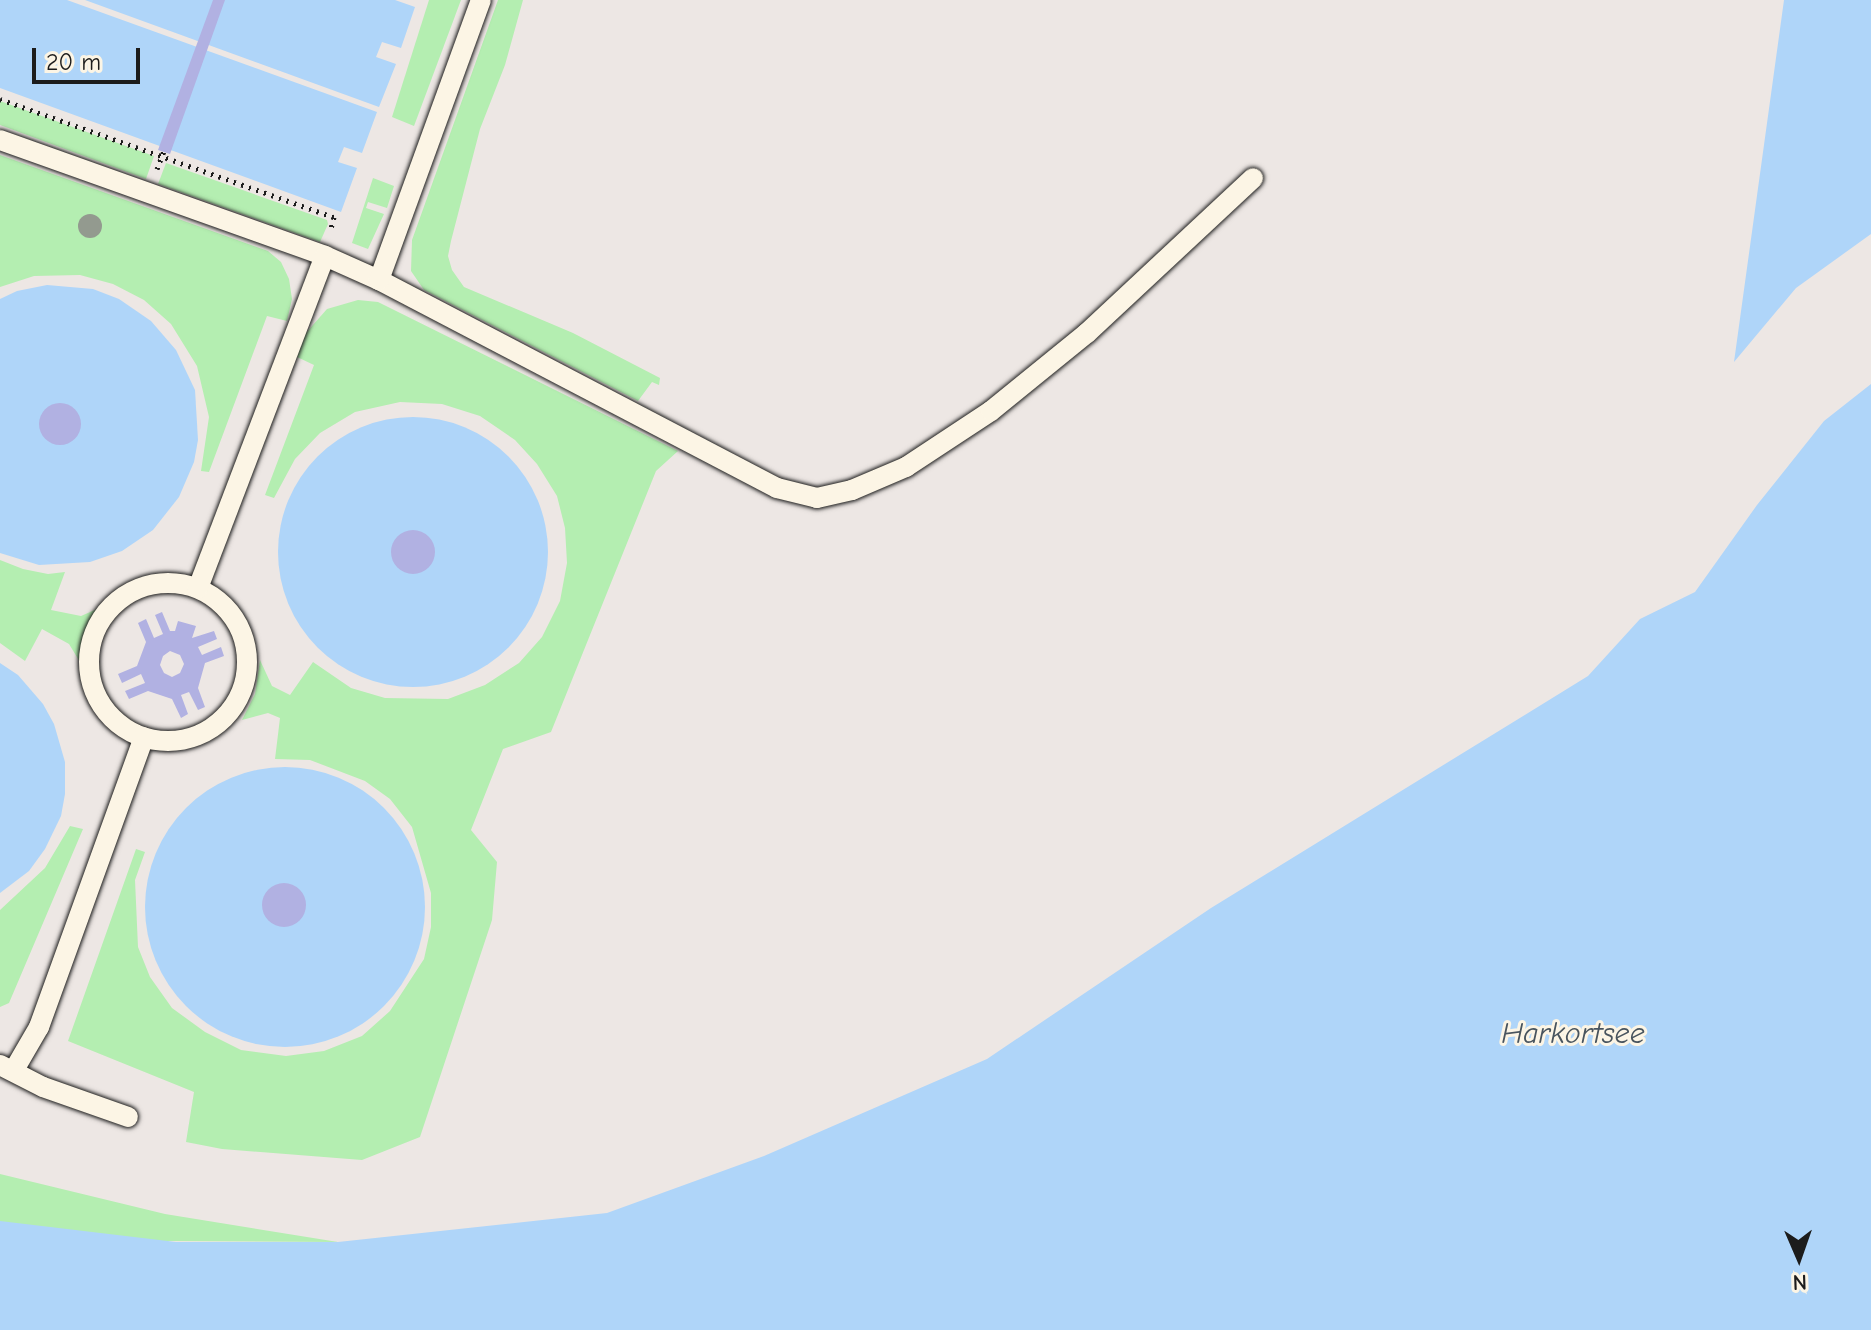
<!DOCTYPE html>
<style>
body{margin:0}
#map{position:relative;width:1871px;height:1330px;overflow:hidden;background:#ede7e4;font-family:"Comic Neue",sans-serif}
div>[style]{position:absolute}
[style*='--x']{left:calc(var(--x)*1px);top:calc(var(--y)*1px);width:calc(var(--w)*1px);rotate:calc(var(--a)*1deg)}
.green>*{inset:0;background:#b4eeb1}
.water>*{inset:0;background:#afd5f9}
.round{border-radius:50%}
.building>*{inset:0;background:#b1b1e2}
.path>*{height:5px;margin-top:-2.5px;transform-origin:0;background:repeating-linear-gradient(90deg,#1c1c1c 0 2px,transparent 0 8px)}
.roads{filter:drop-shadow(0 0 2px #1c1c1c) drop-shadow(0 0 2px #1c1c1c)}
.service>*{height:20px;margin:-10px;padding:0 10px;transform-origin:10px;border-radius:10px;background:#fcf5e5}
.service>.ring{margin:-10px;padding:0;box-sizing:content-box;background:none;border:20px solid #fcf5e5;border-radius:50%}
.trees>*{width:24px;height:24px;margin:-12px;border-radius:50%;background:#939a8f}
span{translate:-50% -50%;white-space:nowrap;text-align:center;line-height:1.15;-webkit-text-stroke:6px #fcf5e5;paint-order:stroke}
.water-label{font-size:30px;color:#48545e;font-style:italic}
.north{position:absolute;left:1759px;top:1218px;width:80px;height:80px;-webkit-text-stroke:6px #fcf5e5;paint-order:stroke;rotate:178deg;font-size:22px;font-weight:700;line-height:32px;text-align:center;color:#1c1c1c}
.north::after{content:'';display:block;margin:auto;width:28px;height:36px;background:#1c1c1c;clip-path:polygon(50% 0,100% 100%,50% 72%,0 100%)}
.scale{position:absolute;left:32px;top:48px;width:108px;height:36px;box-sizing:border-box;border:4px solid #1c1c1c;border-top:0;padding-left:10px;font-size:24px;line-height:28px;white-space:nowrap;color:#1c1c1c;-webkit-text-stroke:6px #fcf5e5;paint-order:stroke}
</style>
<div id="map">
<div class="green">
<div style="clip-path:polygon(429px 0,461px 0,414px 126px,392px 117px)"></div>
<div style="clip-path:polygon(498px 0,523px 0,505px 65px,480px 129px,451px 241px,448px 256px,452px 270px,464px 287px,573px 333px,660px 378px,659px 385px,652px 382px,638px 401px,424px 290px,411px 271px,412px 240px)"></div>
<div style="clip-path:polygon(0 101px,154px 156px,146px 179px,0 125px)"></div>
<div style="clip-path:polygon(0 155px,268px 251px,281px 262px,289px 279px,292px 299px,287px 321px,267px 316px,209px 472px,201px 471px,209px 417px,197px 366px,171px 324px,144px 300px,113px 284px,80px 275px,34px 276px,0 287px)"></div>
<div style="clip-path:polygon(166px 163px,327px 220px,328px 224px,320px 242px,158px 184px)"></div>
<div style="clip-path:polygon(373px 178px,394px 186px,387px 208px,368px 202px,366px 208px,384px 214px,368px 249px,352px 243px)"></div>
<div style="clip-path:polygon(358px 300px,378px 302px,678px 451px,656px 471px,551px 732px,503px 749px,471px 830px,497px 862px,492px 920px,420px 1137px,362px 1160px,222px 1149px,186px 1142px,194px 1092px,68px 1041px,136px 849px,145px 852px,135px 880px,138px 947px,150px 977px,172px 1008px,205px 1032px,241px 1050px,286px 1056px,324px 1051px,362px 1036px,390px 1011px,424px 959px,431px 927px,431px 893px,412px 827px,390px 799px,365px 781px,310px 760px,275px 759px,280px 718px,268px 713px,242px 720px,255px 694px,260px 660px,272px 686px,290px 695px,313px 662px,351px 688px,385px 698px,448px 699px,485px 685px,519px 663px,542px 637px,560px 601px,567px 563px,565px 528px,557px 496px,537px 464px,515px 440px,480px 416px,442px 404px,400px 402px,355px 412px,320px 433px,295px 459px,274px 498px,265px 495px,314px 365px,297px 357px,305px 334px,327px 309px)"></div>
<div style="clip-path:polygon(0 560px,23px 569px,48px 574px,65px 572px,51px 610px,81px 616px,106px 605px,91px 622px,83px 667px,69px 644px,42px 629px,25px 661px,0 643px)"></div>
<div style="clip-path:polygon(70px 826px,83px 829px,9px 1003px,0 1007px,0 910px,45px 868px)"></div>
<div style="clip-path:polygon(0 1174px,165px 1214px,338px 1242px,169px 1241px,0 1330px)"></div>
</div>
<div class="water">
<div style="clip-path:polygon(0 0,67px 0,377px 112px,362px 153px,344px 147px,338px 162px,357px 168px,341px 212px,0 88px)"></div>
<div style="clip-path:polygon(85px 0,395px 0,415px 7px,401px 48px,382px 42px,376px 57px,396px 64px,379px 107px)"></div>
<div style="clip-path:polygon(1784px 0,1871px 0,1871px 234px,1796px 288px,1734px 362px)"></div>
<div style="clip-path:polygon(47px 285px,93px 289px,119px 299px,151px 321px,176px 350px,195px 390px,198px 440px,194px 462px,179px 497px,153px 530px,122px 551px,90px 562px,39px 565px,0 553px,0 299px,17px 291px)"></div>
<div style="clip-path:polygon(1871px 384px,1871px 1330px,0 1330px,0 1221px,176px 1242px,338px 1242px,607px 1213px,764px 1156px,987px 1059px,1211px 908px,1588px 676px,1640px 619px,1695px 592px,1757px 505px,1824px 421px)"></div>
<div class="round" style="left:278px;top:417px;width:270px;height:270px"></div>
<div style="clip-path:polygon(0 663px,18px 675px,43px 704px,54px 724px,65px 762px,65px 794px,61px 816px,45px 849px,29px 871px,0 893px)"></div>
<div class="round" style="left:145px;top:767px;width:280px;height:280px"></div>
</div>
<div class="building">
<div style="clip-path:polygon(213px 0,225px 0,170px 154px,158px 150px)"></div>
<div class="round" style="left:39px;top:403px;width:42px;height:42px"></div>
<div class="round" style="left:391px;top:530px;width:44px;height:44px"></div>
<div style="clip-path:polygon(evenodd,162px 612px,170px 631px,175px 631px,178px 621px,196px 626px,192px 638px,214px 631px,217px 639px,198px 647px,202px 655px,221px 647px,224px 656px,205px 663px,198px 688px,205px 707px,198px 710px,189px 692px,181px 695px,188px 714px,181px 718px,172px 699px,148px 691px,129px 699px,125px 691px,145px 683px,141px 674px,122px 683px,118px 674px,137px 666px,146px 642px,138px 623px,146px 619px,154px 638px,163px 634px,155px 615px,162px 612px,170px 651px,180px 655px,184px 664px,180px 673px,172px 677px,164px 673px,160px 665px,163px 656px,170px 651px)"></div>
<div class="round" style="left:262px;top:883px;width:44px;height:44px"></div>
</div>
<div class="path">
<div style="--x:0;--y:99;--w:354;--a:19.5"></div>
<div style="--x:334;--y:217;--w:11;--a:105"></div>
<div style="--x:157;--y:169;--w:19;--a:-69"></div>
</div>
<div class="roads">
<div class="service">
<div style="--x:0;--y:140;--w:345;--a:19.6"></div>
<div style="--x:325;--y:256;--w:59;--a:24"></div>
<div style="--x:379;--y:280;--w:449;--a:27.6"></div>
<div style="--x:777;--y:488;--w:41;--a:14"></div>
<div style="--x:817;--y:498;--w:36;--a:-13"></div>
<div style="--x:852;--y:490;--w:59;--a:-23.1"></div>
<div style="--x:906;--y:467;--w:102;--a:-33.4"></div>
<div style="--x:991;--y:411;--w:124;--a:-39.1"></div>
<div style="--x:1087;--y:333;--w:227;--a:-43"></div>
<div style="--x:379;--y:280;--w:298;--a:-70"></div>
<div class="ring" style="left:89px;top:583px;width:138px;height:138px"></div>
<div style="--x:198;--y:588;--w:355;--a:-69.1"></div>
<div style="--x:0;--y:1065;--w:48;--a:27.1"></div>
<div style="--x:43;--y:1087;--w:90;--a:19.4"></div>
<div style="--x:14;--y:1070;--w:50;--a:-59.8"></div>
<div style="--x:39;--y:1027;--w:308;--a:-70.1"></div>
</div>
</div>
<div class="trees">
<div style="left:90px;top:226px"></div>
</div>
<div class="water-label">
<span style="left:1573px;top:1034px">Harkortsee</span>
</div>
<div class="north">N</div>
<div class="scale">20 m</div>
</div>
